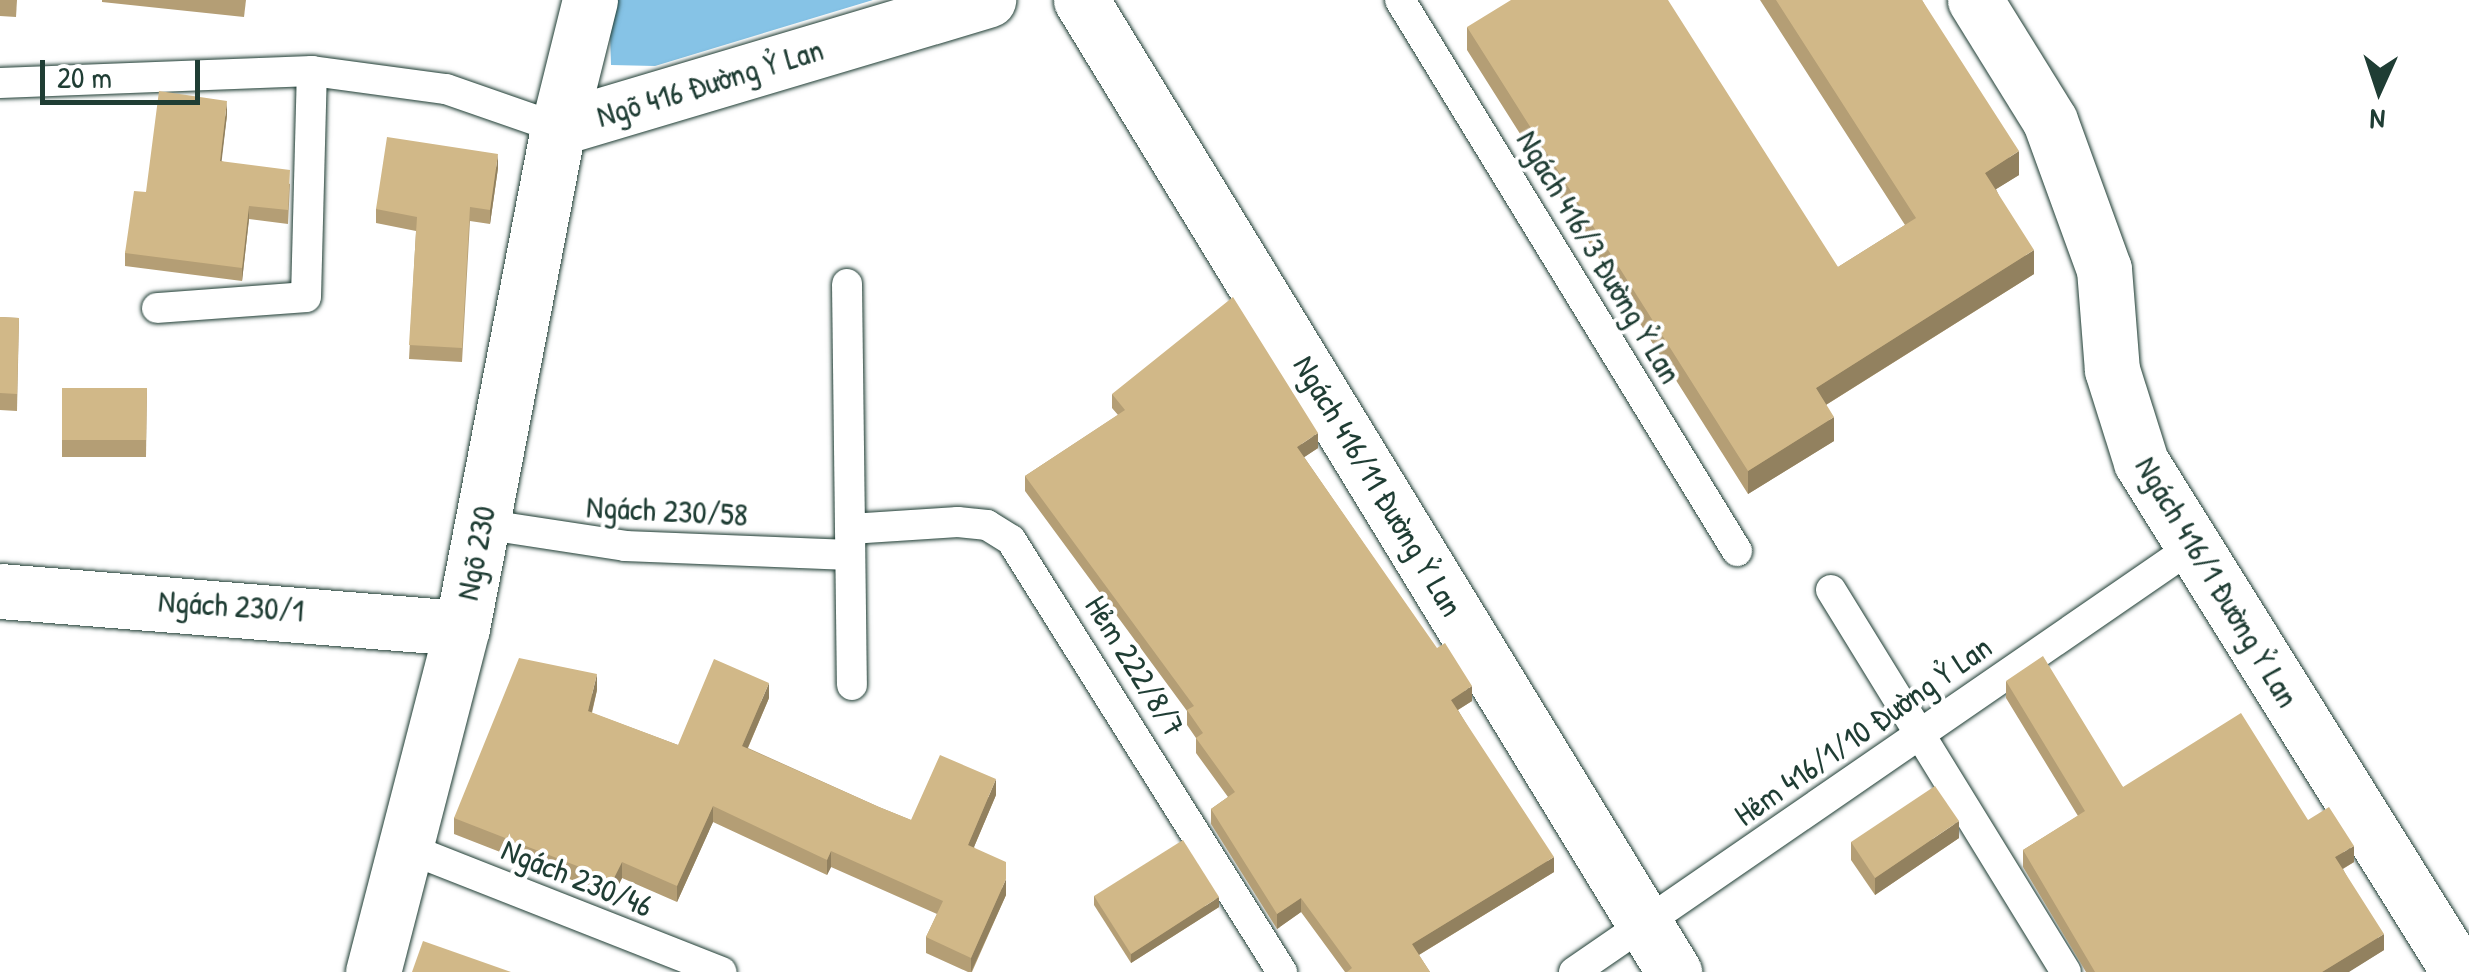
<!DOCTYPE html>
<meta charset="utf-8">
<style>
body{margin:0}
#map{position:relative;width:2469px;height:972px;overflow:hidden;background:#fff;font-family:"Patrick Hand",sans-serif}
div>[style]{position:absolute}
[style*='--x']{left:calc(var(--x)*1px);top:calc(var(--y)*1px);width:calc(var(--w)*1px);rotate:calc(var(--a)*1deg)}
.water>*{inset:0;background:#86c3e6}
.roads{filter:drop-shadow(0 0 2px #1f3d34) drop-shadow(0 0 2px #1f3d34)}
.lane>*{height:30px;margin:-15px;padding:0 15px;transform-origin:15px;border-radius:15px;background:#fff}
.street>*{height:55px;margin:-27.5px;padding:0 27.5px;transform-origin:27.5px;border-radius:27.5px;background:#fff}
.wall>*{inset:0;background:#b49e75}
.shaded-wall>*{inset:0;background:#92815f}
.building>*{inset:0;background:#d1b888}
span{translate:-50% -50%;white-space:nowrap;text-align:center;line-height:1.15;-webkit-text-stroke:8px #fff;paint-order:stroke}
.street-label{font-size:32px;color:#1f3d34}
.north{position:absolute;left:2329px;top:40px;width:100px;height:100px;-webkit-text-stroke:8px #fff;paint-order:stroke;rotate:183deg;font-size:28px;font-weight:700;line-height:40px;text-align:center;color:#1f3d34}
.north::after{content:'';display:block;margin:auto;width:35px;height:45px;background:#1f3d34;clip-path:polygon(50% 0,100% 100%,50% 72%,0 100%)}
.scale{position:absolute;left:40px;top:60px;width:160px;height:45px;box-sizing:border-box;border:5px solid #1f3d34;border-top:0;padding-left:12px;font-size:30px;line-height:35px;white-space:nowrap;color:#1f3d34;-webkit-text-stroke:8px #fff;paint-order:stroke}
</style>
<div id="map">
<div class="water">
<div style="clip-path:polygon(609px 0,873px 0,655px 66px,611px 65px)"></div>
</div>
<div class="roads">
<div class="lane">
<div style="--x:1400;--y:0;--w:646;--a:58.55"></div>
<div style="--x:0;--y:83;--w:312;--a:-2.2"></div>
<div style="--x:312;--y:71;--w:135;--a:7.7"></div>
<div style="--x:446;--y:89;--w:119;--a:19.2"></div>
<div style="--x:847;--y:284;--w:401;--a:89.3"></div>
<div style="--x:157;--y:308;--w:149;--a:-4.2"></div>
<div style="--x:306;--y:297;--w:226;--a:-88.5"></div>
<div style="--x:482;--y:524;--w:145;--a:8.7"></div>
<div style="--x:625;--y:546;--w:225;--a:2.3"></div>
<div style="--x:850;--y:529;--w:108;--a:-3.7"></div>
<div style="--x:958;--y:522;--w:29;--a:6"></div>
<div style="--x:987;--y:525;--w:28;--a:32"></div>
<div style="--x:1011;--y:540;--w:510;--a:57.9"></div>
<div style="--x:1831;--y:590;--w:448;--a:58.4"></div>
<div style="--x:407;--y:848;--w:338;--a:21.5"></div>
<div style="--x:1574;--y:972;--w:750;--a:-34.52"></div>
</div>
<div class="street">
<div style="--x:590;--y:0;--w:132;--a:104"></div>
<div style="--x:558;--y:128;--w:449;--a:-16.6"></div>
<div style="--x:1081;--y:0;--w:1139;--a:58.61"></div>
<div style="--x:1975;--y:0;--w:142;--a:58.2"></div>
<div style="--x:2050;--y:121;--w:158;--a:70"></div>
<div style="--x:2104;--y:269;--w:101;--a:85.5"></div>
<div style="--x:2112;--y:370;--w:96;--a:72.5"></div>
<div style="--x:2141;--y:462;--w:601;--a:58.06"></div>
<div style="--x:0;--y:591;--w:463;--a:4.6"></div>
<div style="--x:373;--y:972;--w:355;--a:-75.5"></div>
<div style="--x:462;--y:628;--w:509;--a:-79.13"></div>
</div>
</div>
<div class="wall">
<div style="clip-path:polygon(0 0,17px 0,16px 17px,0 16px)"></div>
<div style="clip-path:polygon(102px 0,246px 0,244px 17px,102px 2px)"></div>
<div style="clip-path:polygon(1760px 0,1922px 0,2019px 175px,1996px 189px,2034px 274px,1826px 405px,1834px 441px,1748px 494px,1467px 50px,1467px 27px,1838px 267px,1905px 225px)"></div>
<div style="clip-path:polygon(227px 115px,221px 161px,290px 184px,288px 224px,249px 219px,242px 281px,125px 266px,125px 253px,146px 192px)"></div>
<div style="clip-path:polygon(498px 168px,490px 224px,470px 221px,462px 362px,409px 359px,416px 231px,376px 223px,376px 209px)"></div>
<div style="clip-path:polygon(0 317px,19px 318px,17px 411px,0 410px)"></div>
<div style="clip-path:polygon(62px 388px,147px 388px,146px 457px,62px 457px)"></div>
<div style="clip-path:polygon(1112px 394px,1318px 448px,1304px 457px,1472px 701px,1458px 710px,1554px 872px,1419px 955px,1430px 972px,1345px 972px,1301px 912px,1277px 929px,1211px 824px,1211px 809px,1228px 797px,1196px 753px,1196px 738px,1187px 725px,1187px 711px,1025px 491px,1025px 476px,1118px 415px,1112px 408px)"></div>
<div style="clip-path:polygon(2006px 681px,2123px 787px,2308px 820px,2354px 862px,2343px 869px,2384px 950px,2348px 972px,2086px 972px,2023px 867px,2023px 850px,2078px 816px,2006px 698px)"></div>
<div style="clip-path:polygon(597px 690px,592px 713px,678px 745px,769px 698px,748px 748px,879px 807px,911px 820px,996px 795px,974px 847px,1006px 895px,972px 972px,968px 972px,926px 953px,926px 937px,937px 914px,831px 867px,827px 875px,713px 822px,677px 902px,622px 878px,613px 896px,454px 834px,454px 818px)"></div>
<div style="clip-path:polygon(1959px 838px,1875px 895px,1851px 860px,1851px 842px)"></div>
<div style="clip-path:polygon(1094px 896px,1219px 907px,1131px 963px,1094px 905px)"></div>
</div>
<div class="shaded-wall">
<div style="clip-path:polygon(227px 101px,227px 115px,220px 175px,220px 161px)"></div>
<div style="clip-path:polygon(2019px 151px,2019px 175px,1985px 196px,1985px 173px)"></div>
<div style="clip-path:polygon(498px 154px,498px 168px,490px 224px,490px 210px)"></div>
<div style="clip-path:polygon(249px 206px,249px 219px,242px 281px,242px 268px)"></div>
<div style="clip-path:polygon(2034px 250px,2034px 274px,1816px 411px,1816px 388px)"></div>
<div style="clip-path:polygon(1834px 417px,1834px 441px,1748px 494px,1748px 471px)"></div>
<div style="clip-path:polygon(1318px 433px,1318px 448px,1297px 462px,1297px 447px)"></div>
<div style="clip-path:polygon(597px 674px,597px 690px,588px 727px,588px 711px)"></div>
<div style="clip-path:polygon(769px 683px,769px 698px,742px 761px,742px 746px)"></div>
<div style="clip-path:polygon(1472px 686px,1472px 701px,1451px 714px,1451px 700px)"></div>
<div style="clip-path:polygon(996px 779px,996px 795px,968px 861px,968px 845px)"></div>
<div style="clip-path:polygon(713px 806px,713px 822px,677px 902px,677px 886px)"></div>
<div style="clip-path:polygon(1959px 821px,1959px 838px,1875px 895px,1875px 878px)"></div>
<div style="clip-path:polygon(2354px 846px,2354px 862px,2335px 873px,2335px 857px)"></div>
<div style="clip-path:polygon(831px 851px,831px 867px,827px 875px,827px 860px)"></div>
<div style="clip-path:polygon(1554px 857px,1554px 872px,1412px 959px,1412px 944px)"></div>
<div style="clip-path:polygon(622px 862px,622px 878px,613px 896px,613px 880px)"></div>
<div style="clip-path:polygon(1006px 879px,1006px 895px,971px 972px,971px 958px)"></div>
<div style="clip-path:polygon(1219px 897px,1219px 907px,1131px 963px,1131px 954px)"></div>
<div style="clip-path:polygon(1301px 898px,1301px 912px,1277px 929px,1277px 914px)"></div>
<div style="clip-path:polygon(2384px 934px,2384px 950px,2349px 972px,2322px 972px)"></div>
</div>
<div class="building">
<div style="clip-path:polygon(1511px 0,1668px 0,1838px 267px,1916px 218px,1776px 0,1922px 0,2019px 151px,1985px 173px,2034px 250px,1816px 388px,1834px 417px,1748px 471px,1467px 27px)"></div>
<div style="clip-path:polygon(159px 91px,227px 101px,220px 161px,290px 170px,288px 210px,249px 206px,242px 268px,125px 253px,134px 191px,146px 192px)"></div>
<div style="clip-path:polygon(387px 137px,498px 154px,490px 210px,470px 207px,462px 348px,409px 345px,417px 217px,376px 209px)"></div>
<div style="clip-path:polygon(1233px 297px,1318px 433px,1297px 447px,1437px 648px,1445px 643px,1472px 686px,1451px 700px,1554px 857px,1412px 944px,1430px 972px,1347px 972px,1352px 968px,1301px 898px,1277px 914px,1211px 809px,1235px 792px,1196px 738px,1203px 733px,1187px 710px,1194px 706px,1025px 476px,1125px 410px,1112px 394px)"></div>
<div style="clip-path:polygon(0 317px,19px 318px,17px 394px,0 393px)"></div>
<div style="clip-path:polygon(62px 388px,147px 388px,146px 440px,62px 440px)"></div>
<div style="clip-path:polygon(2043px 656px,2123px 787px,2241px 713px,2308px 820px,2329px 807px,2354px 846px,2335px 857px,2384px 934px,2322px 972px,2095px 972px,2023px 850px,2085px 811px,2006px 681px)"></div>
<div style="clip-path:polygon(519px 658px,597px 674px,588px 711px,678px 745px,714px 659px,769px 683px,742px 746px,879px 807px,911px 820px,940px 755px,996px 779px,968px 845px,1006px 862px,1006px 879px,971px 958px,926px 937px,943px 901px,831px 851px,827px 860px,713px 806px,677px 886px,622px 862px,613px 880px,454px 818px)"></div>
<div style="clip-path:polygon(1935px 786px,1959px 821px,1875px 878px,1851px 842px)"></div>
<div style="clip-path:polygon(1183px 840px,1219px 897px,1131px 954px,1094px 896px)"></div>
<div style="clip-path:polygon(423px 941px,511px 972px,412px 972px)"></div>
</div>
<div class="street-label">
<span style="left:710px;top:83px;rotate:-17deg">Ngõ 416 Đường Ỷ Lan</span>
<span style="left:1599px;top:257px;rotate:59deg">Ngách 416/3 Đường Ỷ Lan</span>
<span style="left:1378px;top:486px;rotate:59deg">Ngách 416/11 Đường Ỷ Lan</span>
<span style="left:667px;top:511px;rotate:3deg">Ngách 230/58</span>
<span style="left:476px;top:553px;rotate:-79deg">Ngõ 230</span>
<span style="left:2217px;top:582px;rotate:59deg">Ngách 416/1 Đường Ỷ Lan</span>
<span style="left:231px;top:606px;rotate:4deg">Ngách 230/1</span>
<span style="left:1135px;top:666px;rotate:58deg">Hẻm 222/8/7</span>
<span style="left:1863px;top:731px;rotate:-35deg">Hẻm 416/1/10 Đường Ỷ Lan</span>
<span style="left:577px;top:878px;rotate:22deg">Ngách 230/46</span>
</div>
<div class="north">N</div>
<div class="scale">20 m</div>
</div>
